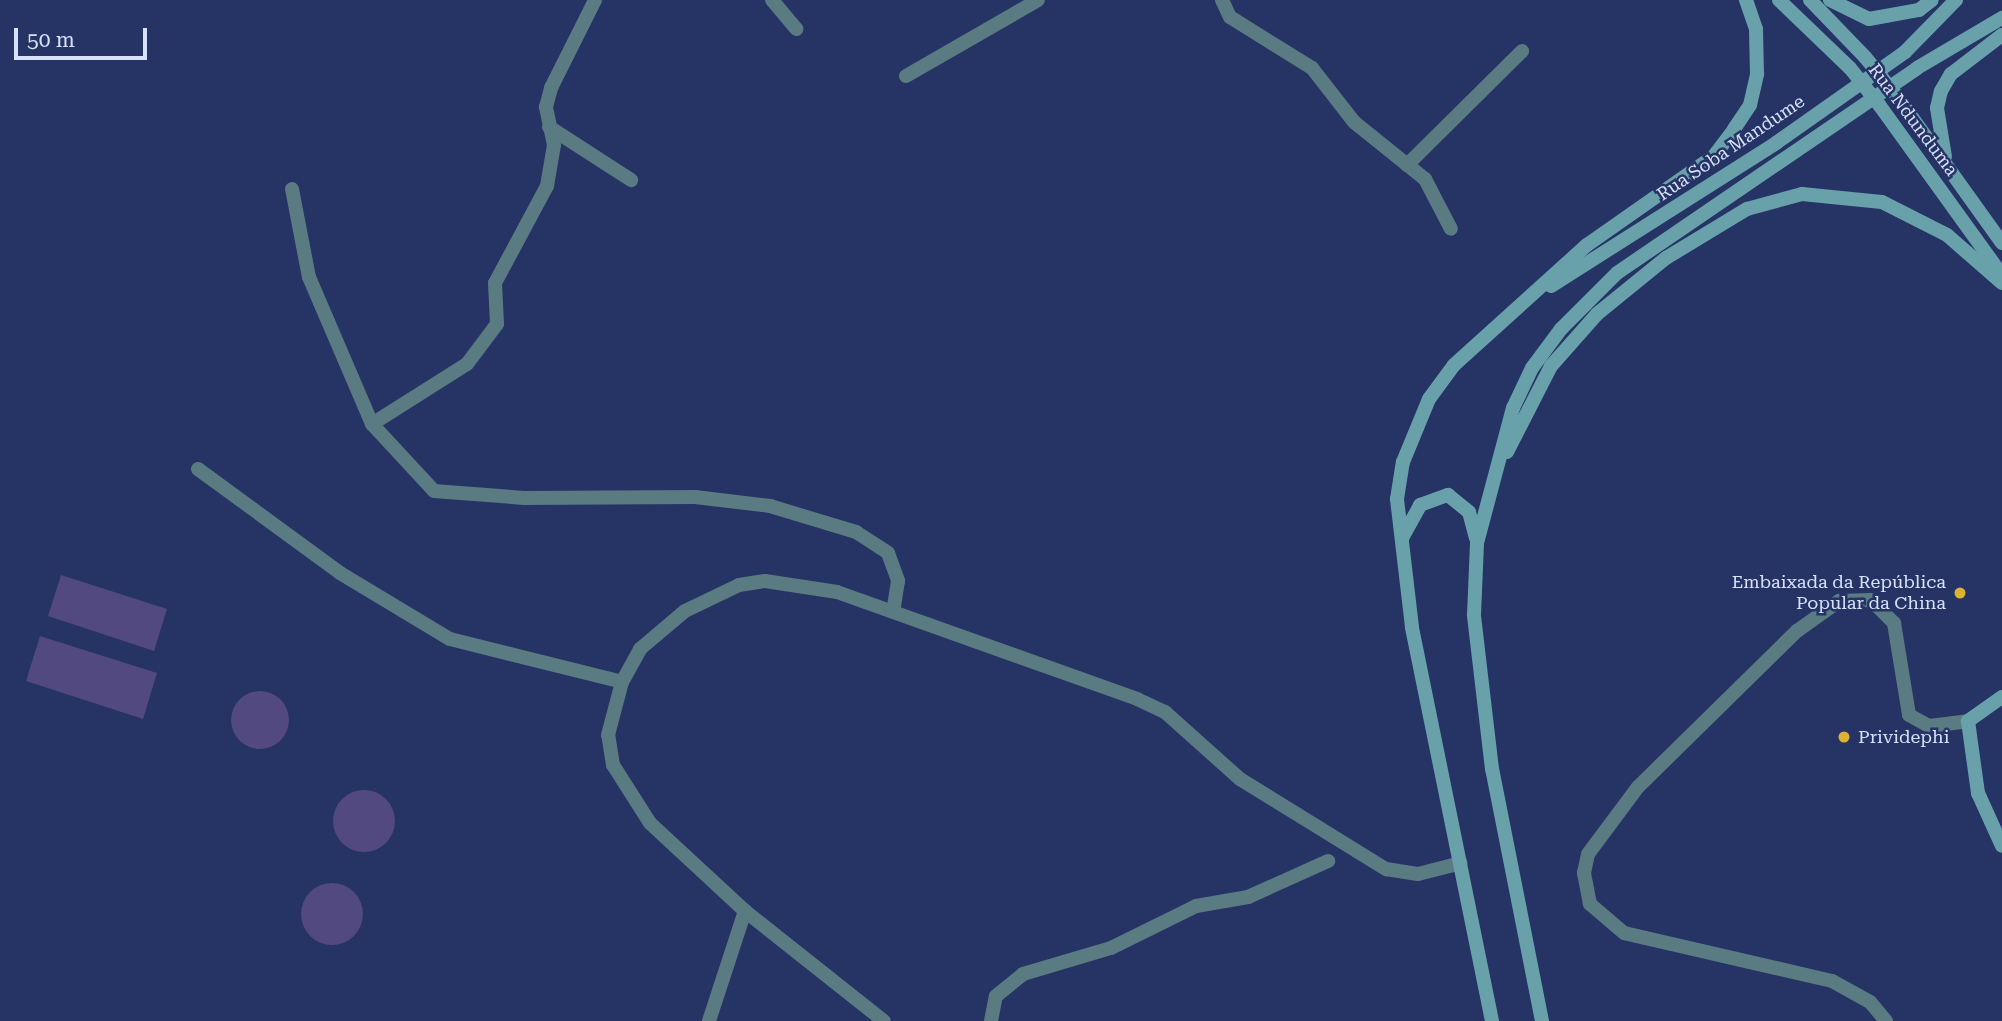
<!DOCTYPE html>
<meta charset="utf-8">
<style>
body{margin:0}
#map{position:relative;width:2002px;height:1021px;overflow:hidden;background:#253365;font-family:"Roboto Serif",serif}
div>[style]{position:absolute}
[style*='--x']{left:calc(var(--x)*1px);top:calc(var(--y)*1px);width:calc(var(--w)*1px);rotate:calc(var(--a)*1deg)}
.building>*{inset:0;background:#524980}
.round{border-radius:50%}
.street>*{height:14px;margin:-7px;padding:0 7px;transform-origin:7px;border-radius:7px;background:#597b81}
.secondary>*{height:14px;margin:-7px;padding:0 7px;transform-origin:7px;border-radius:7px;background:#69a1ab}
.secondary-bridge>*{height:14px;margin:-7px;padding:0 7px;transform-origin:7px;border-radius:7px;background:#69a1ab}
.dots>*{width:19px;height:19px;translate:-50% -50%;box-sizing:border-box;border:4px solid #253365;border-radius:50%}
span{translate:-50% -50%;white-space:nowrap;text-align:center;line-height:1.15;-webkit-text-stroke:5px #253365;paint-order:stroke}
.street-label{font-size:18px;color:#d7e1fa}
.poi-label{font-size:18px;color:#d7e1fa}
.right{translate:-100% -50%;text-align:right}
.left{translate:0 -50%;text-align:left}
.scale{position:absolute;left:14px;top:28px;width:133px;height:32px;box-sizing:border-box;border:4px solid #d7e1fa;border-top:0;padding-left:9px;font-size:21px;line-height:24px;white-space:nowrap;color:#d7e1fa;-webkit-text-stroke:5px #253365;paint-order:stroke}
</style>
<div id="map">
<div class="building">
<div style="clip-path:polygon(61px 575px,167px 609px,154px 651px,48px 616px)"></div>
<div style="clip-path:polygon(40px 636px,157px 673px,143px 719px,26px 681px)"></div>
<div class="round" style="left:231px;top:691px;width:58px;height:58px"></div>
<div class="round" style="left:333px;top:790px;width:62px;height:62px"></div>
<div class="round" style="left:301px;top:883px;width:62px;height:62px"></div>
</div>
<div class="street">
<div style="--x:772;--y:0;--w:38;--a:50"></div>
<div style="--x:1222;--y:0;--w:19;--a:65"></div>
<div style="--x:1230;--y:17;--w:97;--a:31.9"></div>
<div style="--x:1312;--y:68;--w:68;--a:52.1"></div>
<div style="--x:1354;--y:122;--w:91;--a:38.8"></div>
<div style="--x:1425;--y:179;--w:56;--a:62.5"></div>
<div style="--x:906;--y:76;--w:152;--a:-29.9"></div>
<div style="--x:549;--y:127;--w:98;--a:32.9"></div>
<div style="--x:1407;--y:165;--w:162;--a:-44.7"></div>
<div style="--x:292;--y:189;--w:90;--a:79.1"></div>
<div style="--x:309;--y:277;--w:160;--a:66.8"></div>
<div style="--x:372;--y:424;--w:91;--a:47.2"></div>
<div style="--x:434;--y:491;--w:90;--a:4.4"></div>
<div style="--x:524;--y:498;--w:171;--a:-0.3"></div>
<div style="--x:695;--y:497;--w:76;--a:6.8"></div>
<div style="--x:770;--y:506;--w:90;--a:16.8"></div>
<div style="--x:856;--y:532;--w:38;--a:33"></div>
<div style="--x:888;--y:553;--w:30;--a:70"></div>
<div style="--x:898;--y:581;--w:30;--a:99"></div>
<div style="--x:372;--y:424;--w:112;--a:-32.3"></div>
<div style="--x:467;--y:364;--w:50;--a:-53.1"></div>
<div style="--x:497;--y:324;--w:41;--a:-92.8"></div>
<div style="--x:495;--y:283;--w:110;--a:-61.8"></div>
<div style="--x:547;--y:186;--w:42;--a:-80.3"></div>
<div style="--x:554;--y:145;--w:39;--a:-102"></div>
<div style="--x:546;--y:107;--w:20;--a:-75"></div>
<div style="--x:551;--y:88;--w:98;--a:-63.4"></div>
<div style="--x:198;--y:469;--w:176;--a:36.2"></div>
<div style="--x:340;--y:573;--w:128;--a:31"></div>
<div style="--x:450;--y:639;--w:177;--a:14"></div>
<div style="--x:745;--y:911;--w:177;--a:38.4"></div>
<div style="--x:709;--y:1021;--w:116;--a:-71.9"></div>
<div style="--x:745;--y:911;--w:129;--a:-137.2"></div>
<div style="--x:650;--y:823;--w:69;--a:-122.5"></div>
<div style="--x:613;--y:765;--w:30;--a:-99"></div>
<div style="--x:608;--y:735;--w:55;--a:-75.2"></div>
<div style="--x:622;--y:682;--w:38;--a:-61"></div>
<div style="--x:640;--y:649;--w:59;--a:-40.2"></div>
<div style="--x:685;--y:611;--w:60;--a:-25.7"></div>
<div style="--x:739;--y:585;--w:26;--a:-9"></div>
<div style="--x:765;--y:581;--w:73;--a:8.7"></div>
<div style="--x:837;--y:592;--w:319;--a:19.6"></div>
<div style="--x:1137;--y:699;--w:31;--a:25"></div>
<div style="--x:1165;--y:712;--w:101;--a:41.8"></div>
<div style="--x:1240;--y:779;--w:172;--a:31.7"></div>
<div style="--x:1386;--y:869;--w:32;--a:9"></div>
<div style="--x:1418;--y:874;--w:44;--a:-14.3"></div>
<div style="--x:991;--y:1021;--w:25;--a:-79"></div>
<div style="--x:996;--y:996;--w:35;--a:-39"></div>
<div style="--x:1023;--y:974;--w:92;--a:-16.5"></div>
<div style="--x:1111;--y:948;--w:95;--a:-26.3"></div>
<div style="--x:1196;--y:906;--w:53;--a:-9.8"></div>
<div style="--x:1248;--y:897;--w:88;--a:-24.2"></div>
<div style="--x:1886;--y:1021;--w:25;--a:-130"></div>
<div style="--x:1870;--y:1002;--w:43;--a:-151.1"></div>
<div style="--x:1832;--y:981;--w:213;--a:-167"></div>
<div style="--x:1624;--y:933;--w:45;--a:-139.5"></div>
<div style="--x:1590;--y:904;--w:32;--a:-101"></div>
<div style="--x:1584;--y:873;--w:19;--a:-78"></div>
<div style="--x:1588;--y:854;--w:84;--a:-53.3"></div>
<div style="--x:1638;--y:787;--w:223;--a:-44.5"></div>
<div style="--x:1797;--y:631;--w:52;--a:-35.5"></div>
<div style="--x:1839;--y:601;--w:32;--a:-2"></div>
<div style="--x:1871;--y:600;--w:33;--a:45"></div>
<div style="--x:1894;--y:623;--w:93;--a:80.7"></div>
<div style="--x:1909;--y:715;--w:23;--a:29"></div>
<div style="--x:1929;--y:726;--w:39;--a:-7"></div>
</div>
<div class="secondary">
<div style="--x:1779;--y:0;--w:98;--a:43.8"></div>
<div style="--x:1810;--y:0;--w:79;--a:46"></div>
<div style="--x:1830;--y:0;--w:43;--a:26"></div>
<div style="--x:1869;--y:19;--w:51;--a:-10.2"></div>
<div style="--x:1919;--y:10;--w:16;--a:-38"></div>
<div style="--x:1896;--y:95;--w:182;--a:54.4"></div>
<div style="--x:1880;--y:106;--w:208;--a:54.2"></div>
<div style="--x:1945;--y:157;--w:50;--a:-99.3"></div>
<div style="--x:1937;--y:108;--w:17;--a:-77"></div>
<div style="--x:1941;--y:91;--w:20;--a:-60"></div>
<div style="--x:1951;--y:74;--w:64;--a:-37.4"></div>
<div style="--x:1551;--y:286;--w:267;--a:-32.4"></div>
<div style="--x:1776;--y:143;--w:158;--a:-35.2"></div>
<div style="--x:1905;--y:52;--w:73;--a:-45.6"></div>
<div style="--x:1507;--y:452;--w:97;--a:-62.9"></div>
<div style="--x:1551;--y:366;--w:69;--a:-48.5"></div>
<div style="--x:1597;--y:314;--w:89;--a:-39.1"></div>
<div style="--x:1666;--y:258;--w:95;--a:-31.2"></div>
<div style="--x:1747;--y:209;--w:57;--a:-15.3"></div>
<div style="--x:1802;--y:194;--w:80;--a:5.7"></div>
<div style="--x:1882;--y:202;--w:73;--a:26.9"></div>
<div style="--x:1947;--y:235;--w:73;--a:41.1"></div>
<div style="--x:1402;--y:538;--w:38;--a:-61"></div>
<div style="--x:1420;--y:505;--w:30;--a:-20"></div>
<div style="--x:1448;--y:495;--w:27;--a:39"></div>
<div style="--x:1469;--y:512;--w:27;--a:75"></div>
<div style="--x:2002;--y:697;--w:42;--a:144.8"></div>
<div style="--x:1968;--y:721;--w:73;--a:82.1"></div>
<div style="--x:1978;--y:793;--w:58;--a:65.6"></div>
<div style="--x:1492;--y:1021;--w:402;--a:-101.5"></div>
<div style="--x:1412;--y:627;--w:129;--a:-96.7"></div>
<div style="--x:1397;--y:499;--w:37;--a:-81"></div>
<div style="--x:1403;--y:462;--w:68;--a:-67.6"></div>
<div style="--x:1429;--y:399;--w:42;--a:-53.7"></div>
<div style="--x:1454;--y:365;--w:179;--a:-42.1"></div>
<div style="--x:1587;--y:245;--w:155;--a:-35"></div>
<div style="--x:1714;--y:156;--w:34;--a:-53"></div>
<div style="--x:1734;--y:129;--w:29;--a:-56"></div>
<div style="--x:1750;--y:105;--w:32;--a:-77"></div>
<div style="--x:1757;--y:74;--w:45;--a:-91.3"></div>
<div style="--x:1756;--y:29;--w:31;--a:-109"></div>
<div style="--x:1542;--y:1021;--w:257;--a:-101.2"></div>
<div style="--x:1492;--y:769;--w:155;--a:-96.7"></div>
<div style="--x:1474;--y:615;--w:72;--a:-87.6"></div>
<div style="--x:1477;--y:543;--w:140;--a:-75.1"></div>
<div style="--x:1513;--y:408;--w:44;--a:-64.6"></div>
<div style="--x:1532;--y:368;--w:49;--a:-53.4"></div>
<div style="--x:1561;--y:329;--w:79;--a:-45"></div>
<div style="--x:1617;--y:273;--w:363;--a:-34.3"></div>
<div style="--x:1917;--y:68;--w:99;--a:-30.5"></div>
</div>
<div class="secondary-bridge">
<div style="--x:1865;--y:57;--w:49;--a:50.8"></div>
<div style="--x:1850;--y:68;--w:48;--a:51.7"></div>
</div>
<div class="dots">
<div style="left:1960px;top:593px;background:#dcb233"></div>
<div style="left:1844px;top:737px;background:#dcb233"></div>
</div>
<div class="street-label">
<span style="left:1913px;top:120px;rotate:53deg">Rua Ndunduma</span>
<span style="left:1731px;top:148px;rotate:-34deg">Rua Soba Mandume</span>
</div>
<div class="poi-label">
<span class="right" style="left:1946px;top:593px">Embaixada da República<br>Popular da China</span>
<span class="left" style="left:1858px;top:737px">Prividephi</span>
</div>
<div class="scale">50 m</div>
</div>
